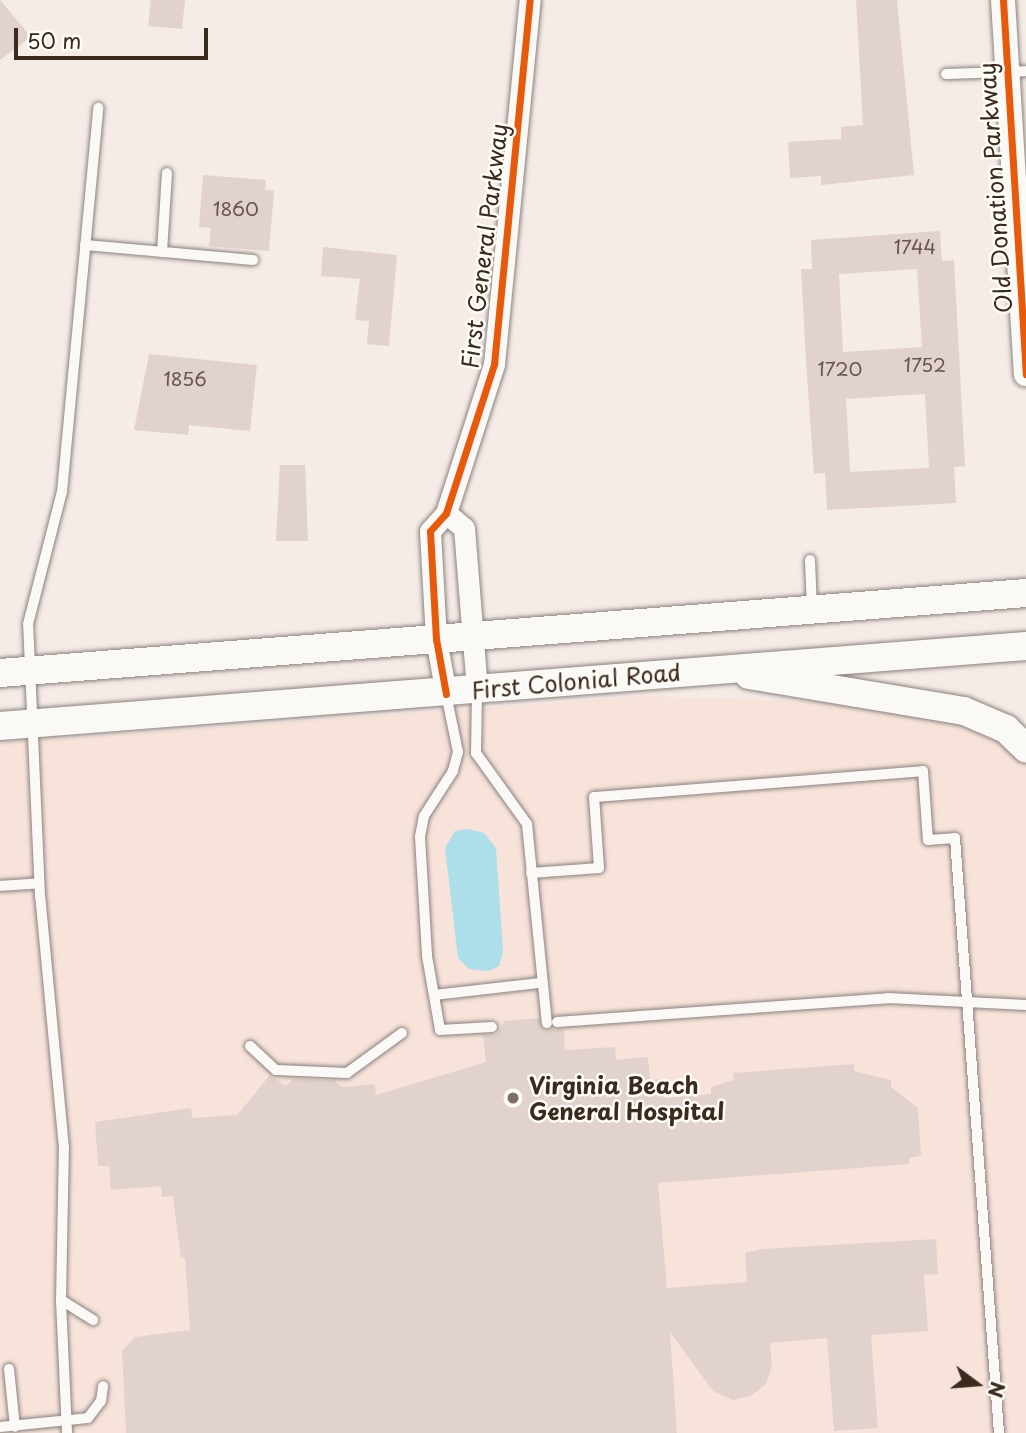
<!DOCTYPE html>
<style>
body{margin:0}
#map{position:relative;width:1026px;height:1433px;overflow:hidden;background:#f5ebe7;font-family:"Playpen Sans",sans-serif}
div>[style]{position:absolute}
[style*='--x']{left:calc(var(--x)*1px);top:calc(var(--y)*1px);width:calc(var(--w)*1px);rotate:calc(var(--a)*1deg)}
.built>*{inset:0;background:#f8e3db}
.water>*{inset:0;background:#acdfea}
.building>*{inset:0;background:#e2d2cd}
.roads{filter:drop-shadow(0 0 2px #8a827d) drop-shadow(0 0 2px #8a827d)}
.service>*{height:10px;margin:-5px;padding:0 5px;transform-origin:5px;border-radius:5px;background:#faf9f6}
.minor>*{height:21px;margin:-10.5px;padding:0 10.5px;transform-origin:10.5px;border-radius:10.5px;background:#faf9f6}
.tertiary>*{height:24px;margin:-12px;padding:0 12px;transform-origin:12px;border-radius:12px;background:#faf9f6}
.secondary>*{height:28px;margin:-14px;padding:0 14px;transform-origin:14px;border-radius:14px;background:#faf9f6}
.cycleway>*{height:7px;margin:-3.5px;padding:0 3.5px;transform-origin:3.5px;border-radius:3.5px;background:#e8590c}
.dots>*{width:19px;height:19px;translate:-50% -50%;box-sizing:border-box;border:4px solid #fdfcf7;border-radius:50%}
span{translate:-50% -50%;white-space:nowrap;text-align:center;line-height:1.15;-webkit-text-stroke:5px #fdfcf7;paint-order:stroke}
.number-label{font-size:19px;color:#66564c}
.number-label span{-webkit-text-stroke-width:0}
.street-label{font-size:23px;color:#3b2a1e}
.poi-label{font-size:23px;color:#3b2a1e;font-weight:700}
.left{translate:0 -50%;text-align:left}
.north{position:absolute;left:942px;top:1349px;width:70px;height:70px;-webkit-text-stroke:5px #fdfcf7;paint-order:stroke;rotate:106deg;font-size:19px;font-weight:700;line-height:28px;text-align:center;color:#3b2a1e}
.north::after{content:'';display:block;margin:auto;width:24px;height:32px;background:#3b2a1e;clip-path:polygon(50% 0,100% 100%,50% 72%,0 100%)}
.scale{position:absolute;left:14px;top:28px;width:194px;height:32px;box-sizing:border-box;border:4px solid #3b2a1e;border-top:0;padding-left:9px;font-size:21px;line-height:24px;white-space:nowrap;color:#3b2a1e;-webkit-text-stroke:5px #fdfcf7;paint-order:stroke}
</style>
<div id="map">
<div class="built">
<div style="clip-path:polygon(649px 696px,836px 702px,980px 724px,1026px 764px,1026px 1433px,0 1433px,0 743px)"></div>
</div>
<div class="water">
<div style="clip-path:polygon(469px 829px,484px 833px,496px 848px,503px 952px,499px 966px,489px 971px,469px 969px,458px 958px,445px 848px,455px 831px)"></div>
</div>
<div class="building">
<div style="clip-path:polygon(0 0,31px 37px,0 60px)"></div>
<div style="clip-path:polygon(151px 0,185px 0,182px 29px,148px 26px)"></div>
<div style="clip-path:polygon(856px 0,897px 0,914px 175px,821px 185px,821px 176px,790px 178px,788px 142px,841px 139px,841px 127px,863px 125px)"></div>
<div style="clip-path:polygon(203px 175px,266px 180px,265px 190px,274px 191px,269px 251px,209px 246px,211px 228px,199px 227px)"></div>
<div style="clip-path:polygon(evenodd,940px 231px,942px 261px,954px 260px,965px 466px,954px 467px,956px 503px,827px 510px,825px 473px,814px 474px,806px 361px,801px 269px,812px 269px,811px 240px,940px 231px,917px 269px,922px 347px,843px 352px,839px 274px,917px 269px,940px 231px,925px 394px,929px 468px,850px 472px,846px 399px,925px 394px)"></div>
<div style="clip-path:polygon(323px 247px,397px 255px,389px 346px,367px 344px,369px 321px,355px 320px,360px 279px,321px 276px)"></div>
<div style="clip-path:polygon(149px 354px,257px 365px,250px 431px,189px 425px,188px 435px,134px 430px)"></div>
<div style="clip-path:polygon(280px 465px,305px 465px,308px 541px,276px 541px)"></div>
<div style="clip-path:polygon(539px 1018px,544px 1030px,564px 1029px,565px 1050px,615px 1047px,616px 1060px,648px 1057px,650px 1080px,662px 1079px,664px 1098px,711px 1094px,711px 1087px,734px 1080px,733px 1073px,854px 1064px,854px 1071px,891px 1080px,891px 1087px,918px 1108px,921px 1156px,909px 1158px,909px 1164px,658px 1183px,667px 1288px,747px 1282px,745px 1253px,761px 1249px,936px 1239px,938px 1274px,924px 1275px,928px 1331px,871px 1335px,878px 1428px,834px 1431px,827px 1338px,770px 1343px,772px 1366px,766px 1384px,751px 1396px,733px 1400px,713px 1391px,670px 1332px,677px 1433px,126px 1433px,122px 1351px,135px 1337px,190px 1330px,185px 1258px,181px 1258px,173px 1196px,162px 1197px,161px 1186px,111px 1190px,109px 1166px,98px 1166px,95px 1122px,191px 1108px,192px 1118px,237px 1115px,270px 1075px,286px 1086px,293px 1079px,334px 1080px,342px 1087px,375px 1084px,376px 1095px,486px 1062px,483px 1035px,496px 1034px,505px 1021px)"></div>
</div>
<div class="roads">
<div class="service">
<div style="--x:946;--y:74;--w:80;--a:-2.1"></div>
<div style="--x:85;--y:245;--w:169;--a:5.1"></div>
<div style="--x:162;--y:252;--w:79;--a:-86.4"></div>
<div style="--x:810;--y:560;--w:49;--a:87.7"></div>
<div style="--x:477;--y:691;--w:62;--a:90.9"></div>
<div style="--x:476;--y:753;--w:87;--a:54.3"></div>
<div style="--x:527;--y:824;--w:200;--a:84.3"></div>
<div style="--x:446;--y:694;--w:59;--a:78.3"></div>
<div style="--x:458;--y:752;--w:20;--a:105"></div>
<div style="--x:453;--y:771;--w:54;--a:122.8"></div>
<div style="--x:424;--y:816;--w:21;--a:101"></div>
<div style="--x:420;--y:837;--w:119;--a:86.6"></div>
<div style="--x:427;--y:956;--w:75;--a:80"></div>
<div style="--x:440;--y:1030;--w:52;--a:-3.3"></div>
<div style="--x:531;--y:873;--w:68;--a:-4.2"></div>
<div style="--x:599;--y:868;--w:71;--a:-94"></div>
<div style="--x:594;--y:797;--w:330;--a:-4.5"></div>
<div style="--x:923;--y:771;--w:69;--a:85.9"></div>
<div style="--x:928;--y:840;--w:27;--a:-4"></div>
<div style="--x:955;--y:838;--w:597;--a:85.77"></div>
<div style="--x:0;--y:886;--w:39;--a:-4"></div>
<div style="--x:434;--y:995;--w:107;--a:-6.5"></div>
<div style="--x:557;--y:1022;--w:332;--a:-4.1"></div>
<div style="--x:888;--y:998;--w:138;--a:2.9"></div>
<div style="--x:250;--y:1046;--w:35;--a:43"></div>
<div style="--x:276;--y:1070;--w:71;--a:2.4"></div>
<div style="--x:347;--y:1073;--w:68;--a:-36"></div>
<div style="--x:61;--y:1300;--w:38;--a:32"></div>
<div style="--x:9;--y:1369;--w:58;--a:84.1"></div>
<div style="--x:0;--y:1427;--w:88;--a:-5.8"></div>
<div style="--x:88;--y:1418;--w:21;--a:-53"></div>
<div style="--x:101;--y:1401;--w:15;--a:-82"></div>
<div style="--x:67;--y:1433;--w:133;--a:-92.6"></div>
<div style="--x:61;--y:1300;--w:152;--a:-88.9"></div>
<div style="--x:64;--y:1148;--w:253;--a:-95.4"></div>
<div style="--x:40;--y:896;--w:272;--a:-92.5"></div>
<div style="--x:28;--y:624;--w:136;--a:-75.6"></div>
<div style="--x:62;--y:492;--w:386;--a:-84.6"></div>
</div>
<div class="minor">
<div style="--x:446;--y:513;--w:23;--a:40"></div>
<div style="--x:464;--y:528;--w:161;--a:85.4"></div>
<div style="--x:446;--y:694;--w:56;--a:-100.3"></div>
<div style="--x:436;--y:639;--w:108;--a:-93.2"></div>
<div style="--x:430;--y:531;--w:24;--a:-48"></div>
<div style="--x:446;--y:513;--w:157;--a:-72.1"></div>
<div style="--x:494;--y:364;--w:366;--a:-84.4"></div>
</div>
<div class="tertiary">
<div style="--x:1003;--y:0;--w:375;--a:86.5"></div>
</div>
<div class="secondary">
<div style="--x:0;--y:673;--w:1029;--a:-4.46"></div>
<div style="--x:749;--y:675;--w:218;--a:9.5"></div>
<div style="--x:964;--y:711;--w:46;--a:23.2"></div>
<div style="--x:1006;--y:729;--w:28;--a:44"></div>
<div style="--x:0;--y:726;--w:1029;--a:-4.46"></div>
</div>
</div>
<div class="cycleway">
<div style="--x:1003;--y:0;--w:375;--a:86.5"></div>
<div style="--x:446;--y:694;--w:56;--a:-100.3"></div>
<div style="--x:436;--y:639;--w:108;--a:-93.2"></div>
<div style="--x:430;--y:531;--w:24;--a:-48"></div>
<div style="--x:446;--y:513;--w:157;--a:-72.1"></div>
<div style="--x:494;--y:364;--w:366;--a:-84.4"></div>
</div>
<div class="dots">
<div style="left:513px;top:1098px;background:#7c6e64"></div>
</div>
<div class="number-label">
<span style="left:236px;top:209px">1860</span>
<span style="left:915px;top:247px">1744</span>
<span style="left:925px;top:365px">1752</span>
<span style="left:840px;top:369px">1720</span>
<span style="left:185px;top:379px">1856</span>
</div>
<div class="street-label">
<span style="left:995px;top:188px;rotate:-94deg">Old Donation Parkway</span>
<span style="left:484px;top:246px;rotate:-83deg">First General Parkway</span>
<span style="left:576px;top:681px;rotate:-5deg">First Colonial Road</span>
</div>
<div class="poi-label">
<span class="left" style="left:529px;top:1098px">Virginia Beach<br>General Hospital</span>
</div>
<div class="north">N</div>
<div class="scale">50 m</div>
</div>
